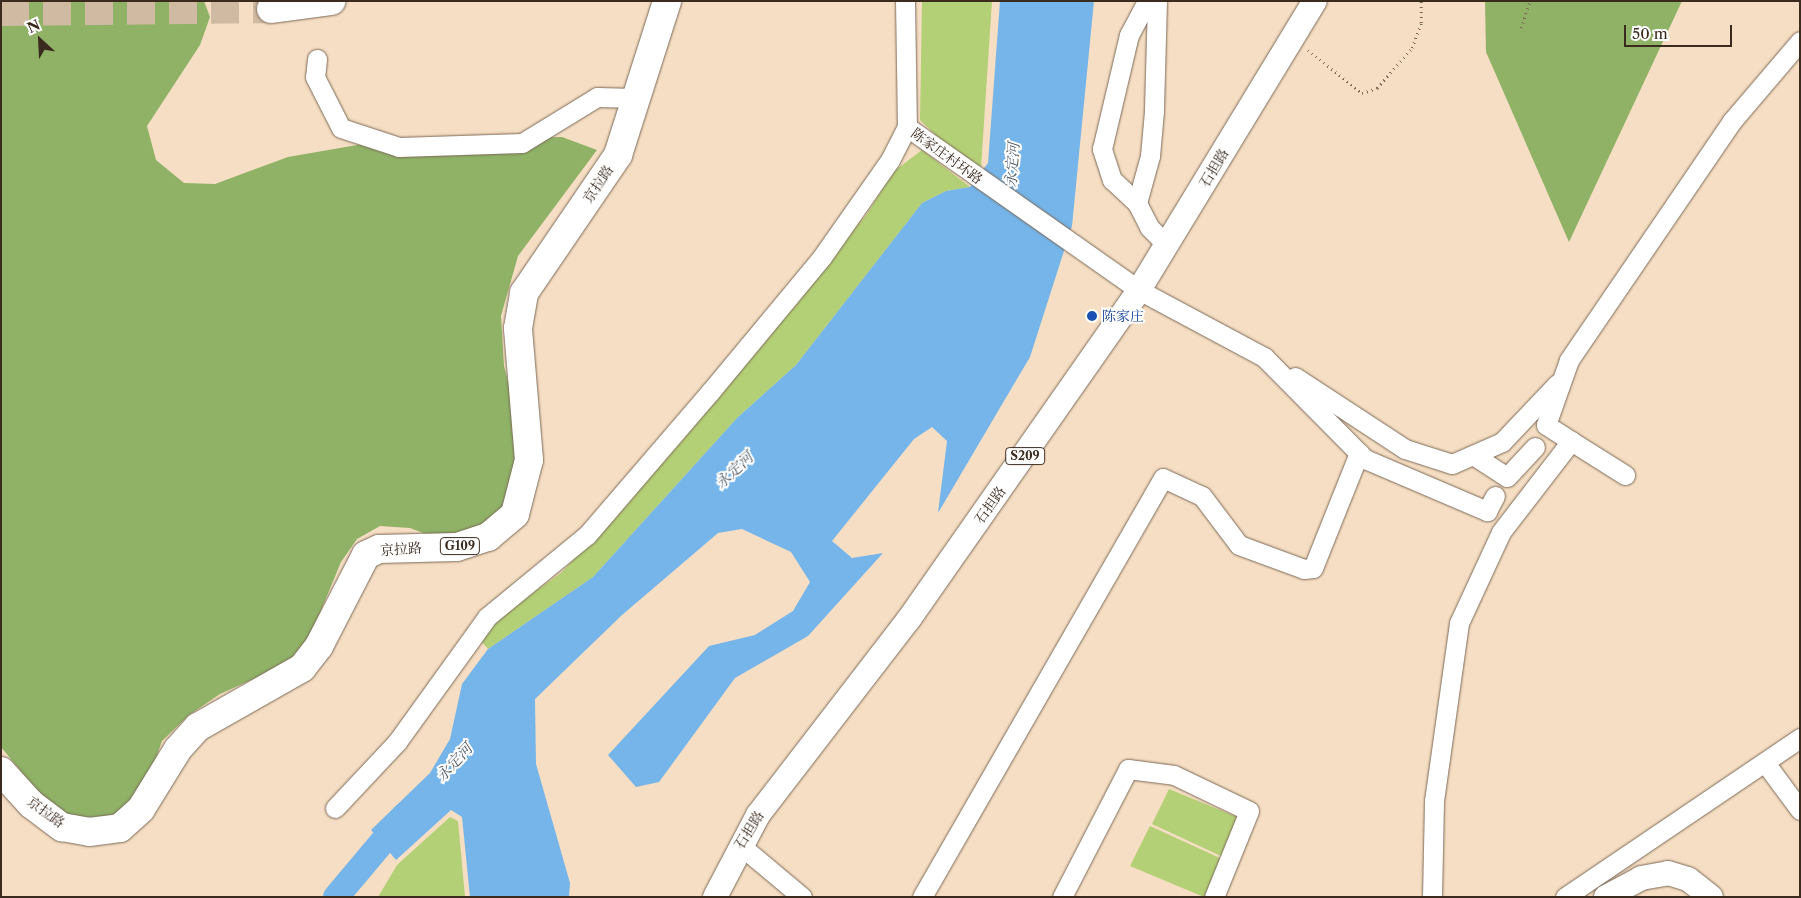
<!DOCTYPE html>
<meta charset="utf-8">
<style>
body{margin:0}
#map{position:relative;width:1801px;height:898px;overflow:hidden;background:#f5dec3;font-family:"Libre Caslon Text","Noto Serif SC",serif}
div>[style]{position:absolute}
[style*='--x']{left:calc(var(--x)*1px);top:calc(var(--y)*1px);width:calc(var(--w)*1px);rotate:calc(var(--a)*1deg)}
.green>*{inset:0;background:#b4d076}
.forest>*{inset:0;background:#8fb267}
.water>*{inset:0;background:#75b5e9}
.river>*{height:26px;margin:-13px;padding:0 13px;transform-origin:13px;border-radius:13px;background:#75b5e9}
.highway-tunnel>*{height:28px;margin-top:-14px;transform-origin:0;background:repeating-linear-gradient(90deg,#d0baa2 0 28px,transparent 0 42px)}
.path>*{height:2.5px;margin-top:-1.25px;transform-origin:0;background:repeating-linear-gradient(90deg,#7c6958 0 1px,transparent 0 5px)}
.roads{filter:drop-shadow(0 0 1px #7c6958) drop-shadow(0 0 1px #7c6958)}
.minor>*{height:19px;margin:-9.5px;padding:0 9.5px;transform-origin:9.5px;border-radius:9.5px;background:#fff}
.major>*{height:24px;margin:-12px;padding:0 12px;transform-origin:12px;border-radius:12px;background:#fff}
.highway>*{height:28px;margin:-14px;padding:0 14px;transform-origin:14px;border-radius:14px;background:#fff}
.dots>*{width:14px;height:14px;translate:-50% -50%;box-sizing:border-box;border:2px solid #fff;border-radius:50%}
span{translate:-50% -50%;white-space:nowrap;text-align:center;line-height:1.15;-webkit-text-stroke:4px #fff;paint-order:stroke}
.shield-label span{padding:1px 4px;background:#fff;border:1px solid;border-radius:4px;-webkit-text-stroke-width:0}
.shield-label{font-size:12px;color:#3b2a1e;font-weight:700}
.street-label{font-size:14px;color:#3b2a1e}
.transit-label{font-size:14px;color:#164399}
.left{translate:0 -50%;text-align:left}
.water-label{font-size:15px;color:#4f5b65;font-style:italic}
.frame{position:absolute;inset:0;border:2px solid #3b2a1e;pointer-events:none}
.north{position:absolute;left:15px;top:15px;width:50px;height:50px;-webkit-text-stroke:4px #fff;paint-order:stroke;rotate:335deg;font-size:14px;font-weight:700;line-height:20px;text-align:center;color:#3b2a1e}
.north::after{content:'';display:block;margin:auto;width:18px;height:22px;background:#3b2a1e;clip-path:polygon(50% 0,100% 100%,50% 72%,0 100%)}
.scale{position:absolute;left:1624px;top:25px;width:108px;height:22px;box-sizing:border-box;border:2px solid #3b2a1e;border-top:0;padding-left:6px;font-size:15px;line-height:18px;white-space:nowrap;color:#3b2a1e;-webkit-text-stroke:4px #fff;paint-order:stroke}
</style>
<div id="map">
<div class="green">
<div style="clip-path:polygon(922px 1px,992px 1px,981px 168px,949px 148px,920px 120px)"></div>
<div style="clip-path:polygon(922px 150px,970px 187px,946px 191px,922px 203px,796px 365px,737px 418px,593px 577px,488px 649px,475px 634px,561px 573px,619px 511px,867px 214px,893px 172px)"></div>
<div style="clip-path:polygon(1169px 789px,1237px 817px,1221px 856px,1152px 824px)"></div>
<div style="clip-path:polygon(450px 817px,458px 821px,465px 897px,378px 897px,397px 865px)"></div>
<div style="clip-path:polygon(1150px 826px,1222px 859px,1204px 897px,1130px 866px)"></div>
</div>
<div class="forest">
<div style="clip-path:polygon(1px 1px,204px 1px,210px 17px,200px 45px,147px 126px,156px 160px,184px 183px,215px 184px,288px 157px,386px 140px,562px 137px,597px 150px,518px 256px,501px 316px,504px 366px,518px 420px,518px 468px,505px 512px,474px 536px,439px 539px,410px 528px,380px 526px,357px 539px,341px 562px,307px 644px,282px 666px,220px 694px,189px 715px,162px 741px,148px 781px,128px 809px,99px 819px,72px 817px,52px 809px,1px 747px)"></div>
<div style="clip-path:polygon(1485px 1px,1682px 1px,1569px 242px,1486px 52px)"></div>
</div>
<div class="water">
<div style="clip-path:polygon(1000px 1px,1094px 1px,1072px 226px,1030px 357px,938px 513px,947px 441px,932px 427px,914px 439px,832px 541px,852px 558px,883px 553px,808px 636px,735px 678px,659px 782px,636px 787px,608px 755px,709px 646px,755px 635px,793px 611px,810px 582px,791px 552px,742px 529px,718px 533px,622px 615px,535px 699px,536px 764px,570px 883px,569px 897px,470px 897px,462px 817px,451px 810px,396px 860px,371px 830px,430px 773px,450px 739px,462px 684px,488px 649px,593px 577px,737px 418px,796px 365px,922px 203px,946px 191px,970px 187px,988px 163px)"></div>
</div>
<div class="river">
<div style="--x:336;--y:897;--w:107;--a:-49.9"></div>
</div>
<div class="highway-tunnel">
<div style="--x:1;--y:12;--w:270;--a:-0.6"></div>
</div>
<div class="path">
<div style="--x:1521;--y:28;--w:28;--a:-72"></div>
<div style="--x:1308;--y:50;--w:69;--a:38.5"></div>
<div style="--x:1362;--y:93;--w:16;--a:-18"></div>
<div style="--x:1377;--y:88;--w:53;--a:-48.8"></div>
<div style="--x:1412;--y:48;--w:27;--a:-70"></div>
<div style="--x:1421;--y:23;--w:22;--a:-90"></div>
</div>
<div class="roads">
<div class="minor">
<div style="--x:905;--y:1;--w:126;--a:89.1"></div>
<div style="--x:907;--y:127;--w:284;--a:35.1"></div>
<div style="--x:1139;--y:290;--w:142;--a:28.2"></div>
<div style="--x:1264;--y:357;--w:144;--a:45.3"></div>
<div style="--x:1365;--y:459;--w:133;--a:23.1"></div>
<div style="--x:1487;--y:511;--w:17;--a:-62"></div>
<div style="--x:1157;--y:1;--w:110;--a:91.6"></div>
<div style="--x:1154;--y:111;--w:45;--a:95.1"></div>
<div style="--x:1150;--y:156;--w:49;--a:105.5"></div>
<div style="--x:1137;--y:203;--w:27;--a:63"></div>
<div style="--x:1149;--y:227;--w:25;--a:45"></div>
<div style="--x:317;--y:59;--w:18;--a:96"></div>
<div style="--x:315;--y:77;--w:57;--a:63"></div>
<div style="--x:341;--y:128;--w:61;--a:18.1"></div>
<div style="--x:399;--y:147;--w:123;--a:-1.9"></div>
<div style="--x:522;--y:143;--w:88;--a:-31.5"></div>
<div style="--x:597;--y:97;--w:40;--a:1.4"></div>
<div style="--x:1137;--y:203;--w:34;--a:-137"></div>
<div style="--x:1112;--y:180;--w:33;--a:-108"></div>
<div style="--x:1102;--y:149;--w:117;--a:-76.7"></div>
<div style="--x:1129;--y:35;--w:38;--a:-62"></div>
<div style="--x:1295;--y:377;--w:131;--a:33.2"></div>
<div style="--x:1405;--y:449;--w:49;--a:17.7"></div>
<div style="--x:1452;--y:464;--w:55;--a:-23.7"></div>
<div style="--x:1502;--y:442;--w:80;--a:-46.5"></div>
<div style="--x:1571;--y:441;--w:64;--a:32.2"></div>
<div style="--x:1473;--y:455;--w:40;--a:32.9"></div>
<div style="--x:1507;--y:477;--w:41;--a:-47"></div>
<div style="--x:1766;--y:764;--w:57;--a:53.5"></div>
<div style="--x:335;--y:808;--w:91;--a:-46.8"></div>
<div style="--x:397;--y:742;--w:154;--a:-54.2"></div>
<div style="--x:487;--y:617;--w:129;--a:-39.4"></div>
<div style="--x:587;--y:535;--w:189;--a:-49.3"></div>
<div style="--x:710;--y:392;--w:175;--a:-50.3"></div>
<div style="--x:822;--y:257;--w:118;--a:-55"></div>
<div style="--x:890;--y:160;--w:37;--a:-63"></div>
<div style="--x:740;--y:845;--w:81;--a:40"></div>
<div style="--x:922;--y:897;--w:483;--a:-60.1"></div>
<div style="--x:1163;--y:478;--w:43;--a:24.8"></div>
<div style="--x:1202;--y:496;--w:61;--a:52.9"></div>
<div style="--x:1239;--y:545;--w:69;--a:20.3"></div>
<div style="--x:1304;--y:569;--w:9;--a:-6"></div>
<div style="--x:1313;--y:568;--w:124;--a:-68.2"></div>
<div style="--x:1062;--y:897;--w:144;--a:-62.7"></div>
<div style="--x:1128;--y:769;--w:46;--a:7.4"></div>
<div style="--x:1174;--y:775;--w:83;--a:25.6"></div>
<div style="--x:1249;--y:811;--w:93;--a:112.1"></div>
<div style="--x:1432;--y:897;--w:96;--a:-88.8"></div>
<div style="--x:1434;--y:801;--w:180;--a:-82"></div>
<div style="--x:1459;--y:623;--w:100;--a:-65.2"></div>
<div style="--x:1501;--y:532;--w:115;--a:-52.4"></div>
<div style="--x:1571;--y:441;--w:30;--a:-147"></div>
<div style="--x:1546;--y:425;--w:69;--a:-70.5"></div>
<div style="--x:1569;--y:360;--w:289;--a:-55.7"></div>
<div style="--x:1732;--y:121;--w:105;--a:-49.6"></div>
<div style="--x:1565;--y:897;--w:284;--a:-34.1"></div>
</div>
<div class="major">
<div style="--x:715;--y:897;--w:93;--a:-62.3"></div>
<div style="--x:758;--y:815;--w:247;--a:-52.4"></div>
<div style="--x:909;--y:619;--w:401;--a:-55"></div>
<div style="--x:1139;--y:290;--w:338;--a:-58.7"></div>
<div style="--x:1606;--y:897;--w:40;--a:-28"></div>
<div style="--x:1641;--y:878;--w:27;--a:-10"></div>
<div style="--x:1668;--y:873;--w:21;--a:17"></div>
<div style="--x:1688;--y:879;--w:29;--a:38"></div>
</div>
<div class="highway">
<div style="--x:271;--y:9;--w:61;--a:-7.6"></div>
<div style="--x:1;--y:771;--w:45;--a:47.7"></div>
<div style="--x:31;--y:804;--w:39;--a:37"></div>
<div style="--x:62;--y:827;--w:27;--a:10"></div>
<div style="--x:89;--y:832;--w:31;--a:-7"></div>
<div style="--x:120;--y:828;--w:28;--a:-42"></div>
<div style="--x:141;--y:809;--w:70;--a:-58.3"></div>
<div style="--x:178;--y:749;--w:30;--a:-48"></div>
<div style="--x:198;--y:727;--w:120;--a:-29.6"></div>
<div style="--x:302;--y:668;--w:28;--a:-52"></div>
<div style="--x:319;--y:646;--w:102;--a:-62.7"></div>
<div style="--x:366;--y:555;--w:14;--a:-25"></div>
<div style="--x:379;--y:549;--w:78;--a:-1.5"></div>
<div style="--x:457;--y:547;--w:33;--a:-18"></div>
<div style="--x:488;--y:537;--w:35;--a:-40"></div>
<div style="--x:515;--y:514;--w:56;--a:-75.5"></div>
<div style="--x:529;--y:460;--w:132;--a:-94.8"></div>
<div style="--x:518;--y:328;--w:36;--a:-80"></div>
<div style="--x:524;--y:293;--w:167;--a:-55.7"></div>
<div style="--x:618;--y:155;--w:162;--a:-72.3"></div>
</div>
</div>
<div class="dots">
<div style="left:1092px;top:316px;background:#1a4fb4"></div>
</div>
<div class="shield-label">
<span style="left:1025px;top:456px">S209</span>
<span style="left:460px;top:546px">G109</span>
</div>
<div class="street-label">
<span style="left:947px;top:156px;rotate:36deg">陈家庄村环路</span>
<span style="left:1214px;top:168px;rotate:-59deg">石担路</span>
<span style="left:598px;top:184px;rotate:-56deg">京拉路</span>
<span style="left:990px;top:505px;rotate:-54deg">石担路</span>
<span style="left:401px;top:549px;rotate:-4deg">京拉路</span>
<span style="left:46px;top:812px;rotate:36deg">京拉路</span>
<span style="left:749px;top:830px;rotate:-58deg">石担路</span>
</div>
<div class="transit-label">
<span class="left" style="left:1102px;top:316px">陈家庄</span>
</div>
<div class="water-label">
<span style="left:1012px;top:165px;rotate:-86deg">永定河</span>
<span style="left:734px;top:470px;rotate:-43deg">永定河</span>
<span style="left:454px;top:762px;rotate:-47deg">永定河</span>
</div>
<div class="frame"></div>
<div class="north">N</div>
<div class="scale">50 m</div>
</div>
